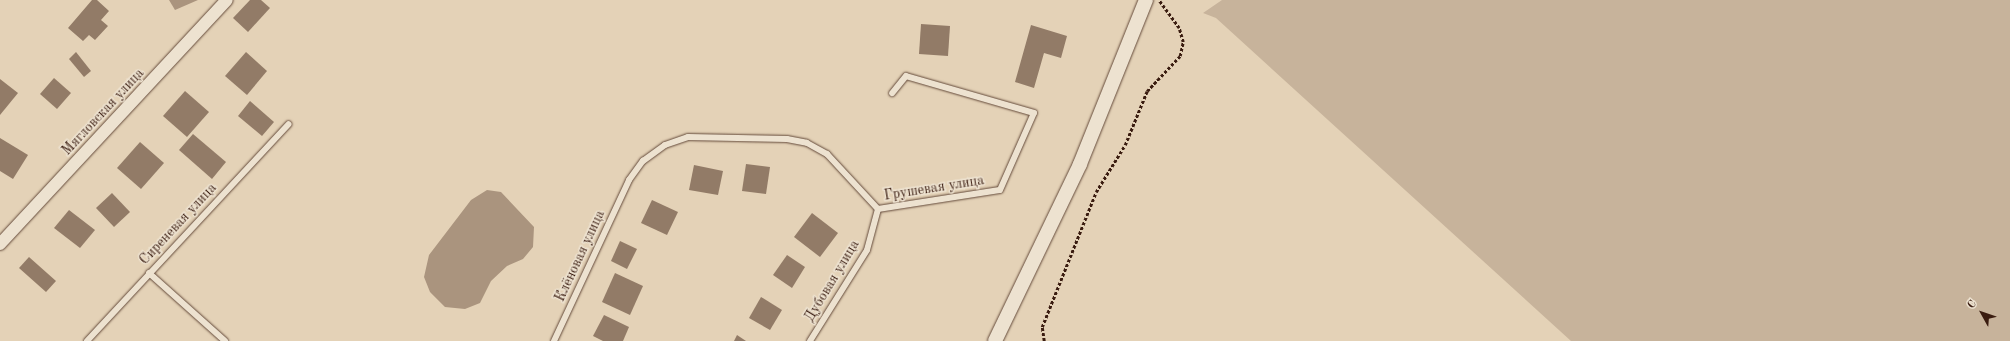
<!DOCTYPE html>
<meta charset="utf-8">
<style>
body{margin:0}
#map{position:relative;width:2010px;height:341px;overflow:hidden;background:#e4d2b7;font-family:"Old Standard TT",serif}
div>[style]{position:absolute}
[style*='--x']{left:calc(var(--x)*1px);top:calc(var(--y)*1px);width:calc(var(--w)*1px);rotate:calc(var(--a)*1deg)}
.green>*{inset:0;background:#c7b39b}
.water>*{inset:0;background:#aa947e}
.building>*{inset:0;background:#927b67}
.path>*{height:2.5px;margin-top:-1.25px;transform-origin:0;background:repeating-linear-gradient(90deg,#3a1c10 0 3px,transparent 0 5px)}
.roads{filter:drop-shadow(0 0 1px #644a3a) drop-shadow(0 0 1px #644a3a)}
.service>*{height:6px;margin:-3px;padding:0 3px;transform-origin:3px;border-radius:3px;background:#ede2d0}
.minor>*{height:12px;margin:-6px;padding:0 6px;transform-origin:6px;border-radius:6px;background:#ede2d0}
.tertiary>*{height:14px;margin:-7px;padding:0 7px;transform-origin:7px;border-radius:7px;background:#ede2d0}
span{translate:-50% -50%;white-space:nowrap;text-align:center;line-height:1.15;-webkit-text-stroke:3px #ede2d0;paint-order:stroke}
.street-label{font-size:14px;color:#3a1c10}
.north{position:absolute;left:1962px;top:293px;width:40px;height:40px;-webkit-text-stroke:3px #ede2d0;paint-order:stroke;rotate:310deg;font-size:11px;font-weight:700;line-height:16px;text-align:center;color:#3a1c10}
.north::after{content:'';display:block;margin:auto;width:14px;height:18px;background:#3a1c10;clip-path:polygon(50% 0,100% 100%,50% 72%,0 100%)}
</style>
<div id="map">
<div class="green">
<div style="clip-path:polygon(1222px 0,2010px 0,2010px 341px,1571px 341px,1216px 18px,1203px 13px)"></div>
</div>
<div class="water">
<div style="clip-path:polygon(169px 0,198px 0,175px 10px)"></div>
<div style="clip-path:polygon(487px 190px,501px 192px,534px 227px,533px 247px,523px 259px,507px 266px,491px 281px,480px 303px,465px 309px,445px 307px,430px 292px,424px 277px,429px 255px,471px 200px)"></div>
</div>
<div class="building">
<div style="clip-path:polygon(92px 0,97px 0,109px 11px,101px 20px,108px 26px,95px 40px,89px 35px,83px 41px,68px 28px)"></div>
<div style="clip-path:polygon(250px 0,261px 0,270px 8px,248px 32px,233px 18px)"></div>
<div style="clip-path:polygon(921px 24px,950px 26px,948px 56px,919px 54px)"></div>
<div style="clip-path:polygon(1031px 25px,1067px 36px,1061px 58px,1044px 53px,1034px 88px,1015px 82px)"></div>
<div style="clip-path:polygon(76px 52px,91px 71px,84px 77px,69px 59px)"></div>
<div style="clip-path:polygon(246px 52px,267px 71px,247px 95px,225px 76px)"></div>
<div style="clip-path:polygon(54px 78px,71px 93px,57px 109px,40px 94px)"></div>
<div style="clip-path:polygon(0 79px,18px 93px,0 115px)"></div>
<div style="clip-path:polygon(185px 91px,209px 112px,187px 137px,163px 116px)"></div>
<div style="clip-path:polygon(250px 101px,274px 122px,262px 136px,238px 116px)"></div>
<div style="clip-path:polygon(193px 134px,226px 162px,212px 179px,179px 150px)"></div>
<div style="clip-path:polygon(0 138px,28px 155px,13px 179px,0 171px)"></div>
<div style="clip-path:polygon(140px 142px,164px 163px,141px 189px,117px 168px)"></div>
<div style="clip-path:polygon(746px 164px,770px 167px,766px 194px,742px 191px)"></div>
<div style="clip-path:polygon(694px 165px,723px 171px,718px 195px,689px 190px)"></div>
<div style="clip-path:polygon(112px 193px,130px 212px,114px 227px,96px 208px)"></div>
<div style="clip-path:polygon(652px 200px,678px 212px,667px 235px,641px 223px)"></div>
<div style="clip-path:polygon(69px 210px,95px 230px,80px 248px,54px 228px)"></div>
<div style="clip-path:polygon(812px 213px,838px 233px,820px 257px,794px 237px)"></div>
<div style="clip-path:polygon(620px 241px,637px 249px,627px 269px,611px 261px)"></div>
<div style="clip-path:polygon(787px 255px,805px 267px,792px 288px,773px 275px)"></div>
<div style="clip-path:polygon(29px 257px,56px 281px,46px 292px,19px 268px)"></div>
<div style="clip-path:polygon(615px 273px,643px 286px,630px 315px,602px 302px)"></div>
<div style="clip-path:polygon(761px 297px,782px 310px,770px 330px,749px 318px)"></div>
<div style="clip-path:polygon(604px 315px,629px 327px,623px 341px,603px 341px,593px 336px)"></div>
<div style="clip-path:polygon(737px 335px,746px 341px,734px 341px)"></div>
</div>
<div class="path">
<div style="--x:1044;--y:341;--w:14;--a:-98"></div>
<div style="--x:1042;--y:327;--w:145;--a:-68.2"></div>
<div style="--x:1096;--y:192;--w:55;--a:-58.3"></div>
<div style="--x:1125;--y:145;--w:58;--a:-67.8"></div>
<div style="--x:1147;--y:91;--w:48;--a:-46.7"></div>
<div style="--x:1180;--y:56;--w:14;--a:-78"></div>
<div style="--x:1183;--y:42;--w:15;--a:-106"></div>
<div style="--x:1179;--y:28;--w:34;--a:-126"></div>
</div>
<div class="roads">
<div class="service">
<div style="--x:149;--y:273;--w:102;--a:41.8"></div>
<div style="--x:87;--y:341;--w:296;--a:-47.1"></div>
<div style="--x:554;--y:341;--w:178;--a:-65"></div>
<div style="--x:629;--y:180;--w:24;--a:-54"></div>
<div style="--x:643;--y:161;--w:27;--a:-36"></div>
<div style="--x:665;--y:145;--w:24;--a:-19"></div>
<div style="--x:688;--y:137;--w:99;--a:1.2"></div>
<div style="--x:787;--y:139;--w:20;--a:11"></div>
<div style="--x:807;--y:143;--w:23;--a:29"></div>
<div style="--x:827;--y:154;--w:75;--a:47.2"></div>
<div style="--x:878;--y:209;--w:123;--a:-8.9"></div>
<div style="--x:1000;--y:190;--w:84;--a:-66.2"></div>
<div style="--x:1034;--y:113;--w:133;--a:-163.9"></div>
<div style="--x:906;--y:76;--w:22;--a:129"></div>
<div style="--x:810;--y:341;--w:107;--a:-57.9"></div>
<div style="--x:867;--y:250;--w:42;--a:-75"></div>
</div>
<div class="minor">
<div style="--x:0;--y:244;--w:333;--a:-47.1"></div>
</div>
<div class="tertiary">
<div style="--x:995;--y:341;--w:196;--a:-64.3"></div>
<div style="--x:1080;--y:164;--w:177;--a:-68.1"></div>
</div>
</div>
<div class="street-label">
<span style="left:103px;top:112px;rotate:-47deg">Мягловская улица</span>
<span style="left:934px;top:188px;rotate:-9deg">Грушевая улица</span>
<span style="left:178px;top:224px;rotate:-47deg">Сиреневая улица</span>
<span style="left:580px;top:256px;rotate:-65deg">Клёновая улица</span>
<span style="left:832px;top:281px;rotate:-59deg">Дубовая улица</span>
</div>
<div class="north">С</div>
</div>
